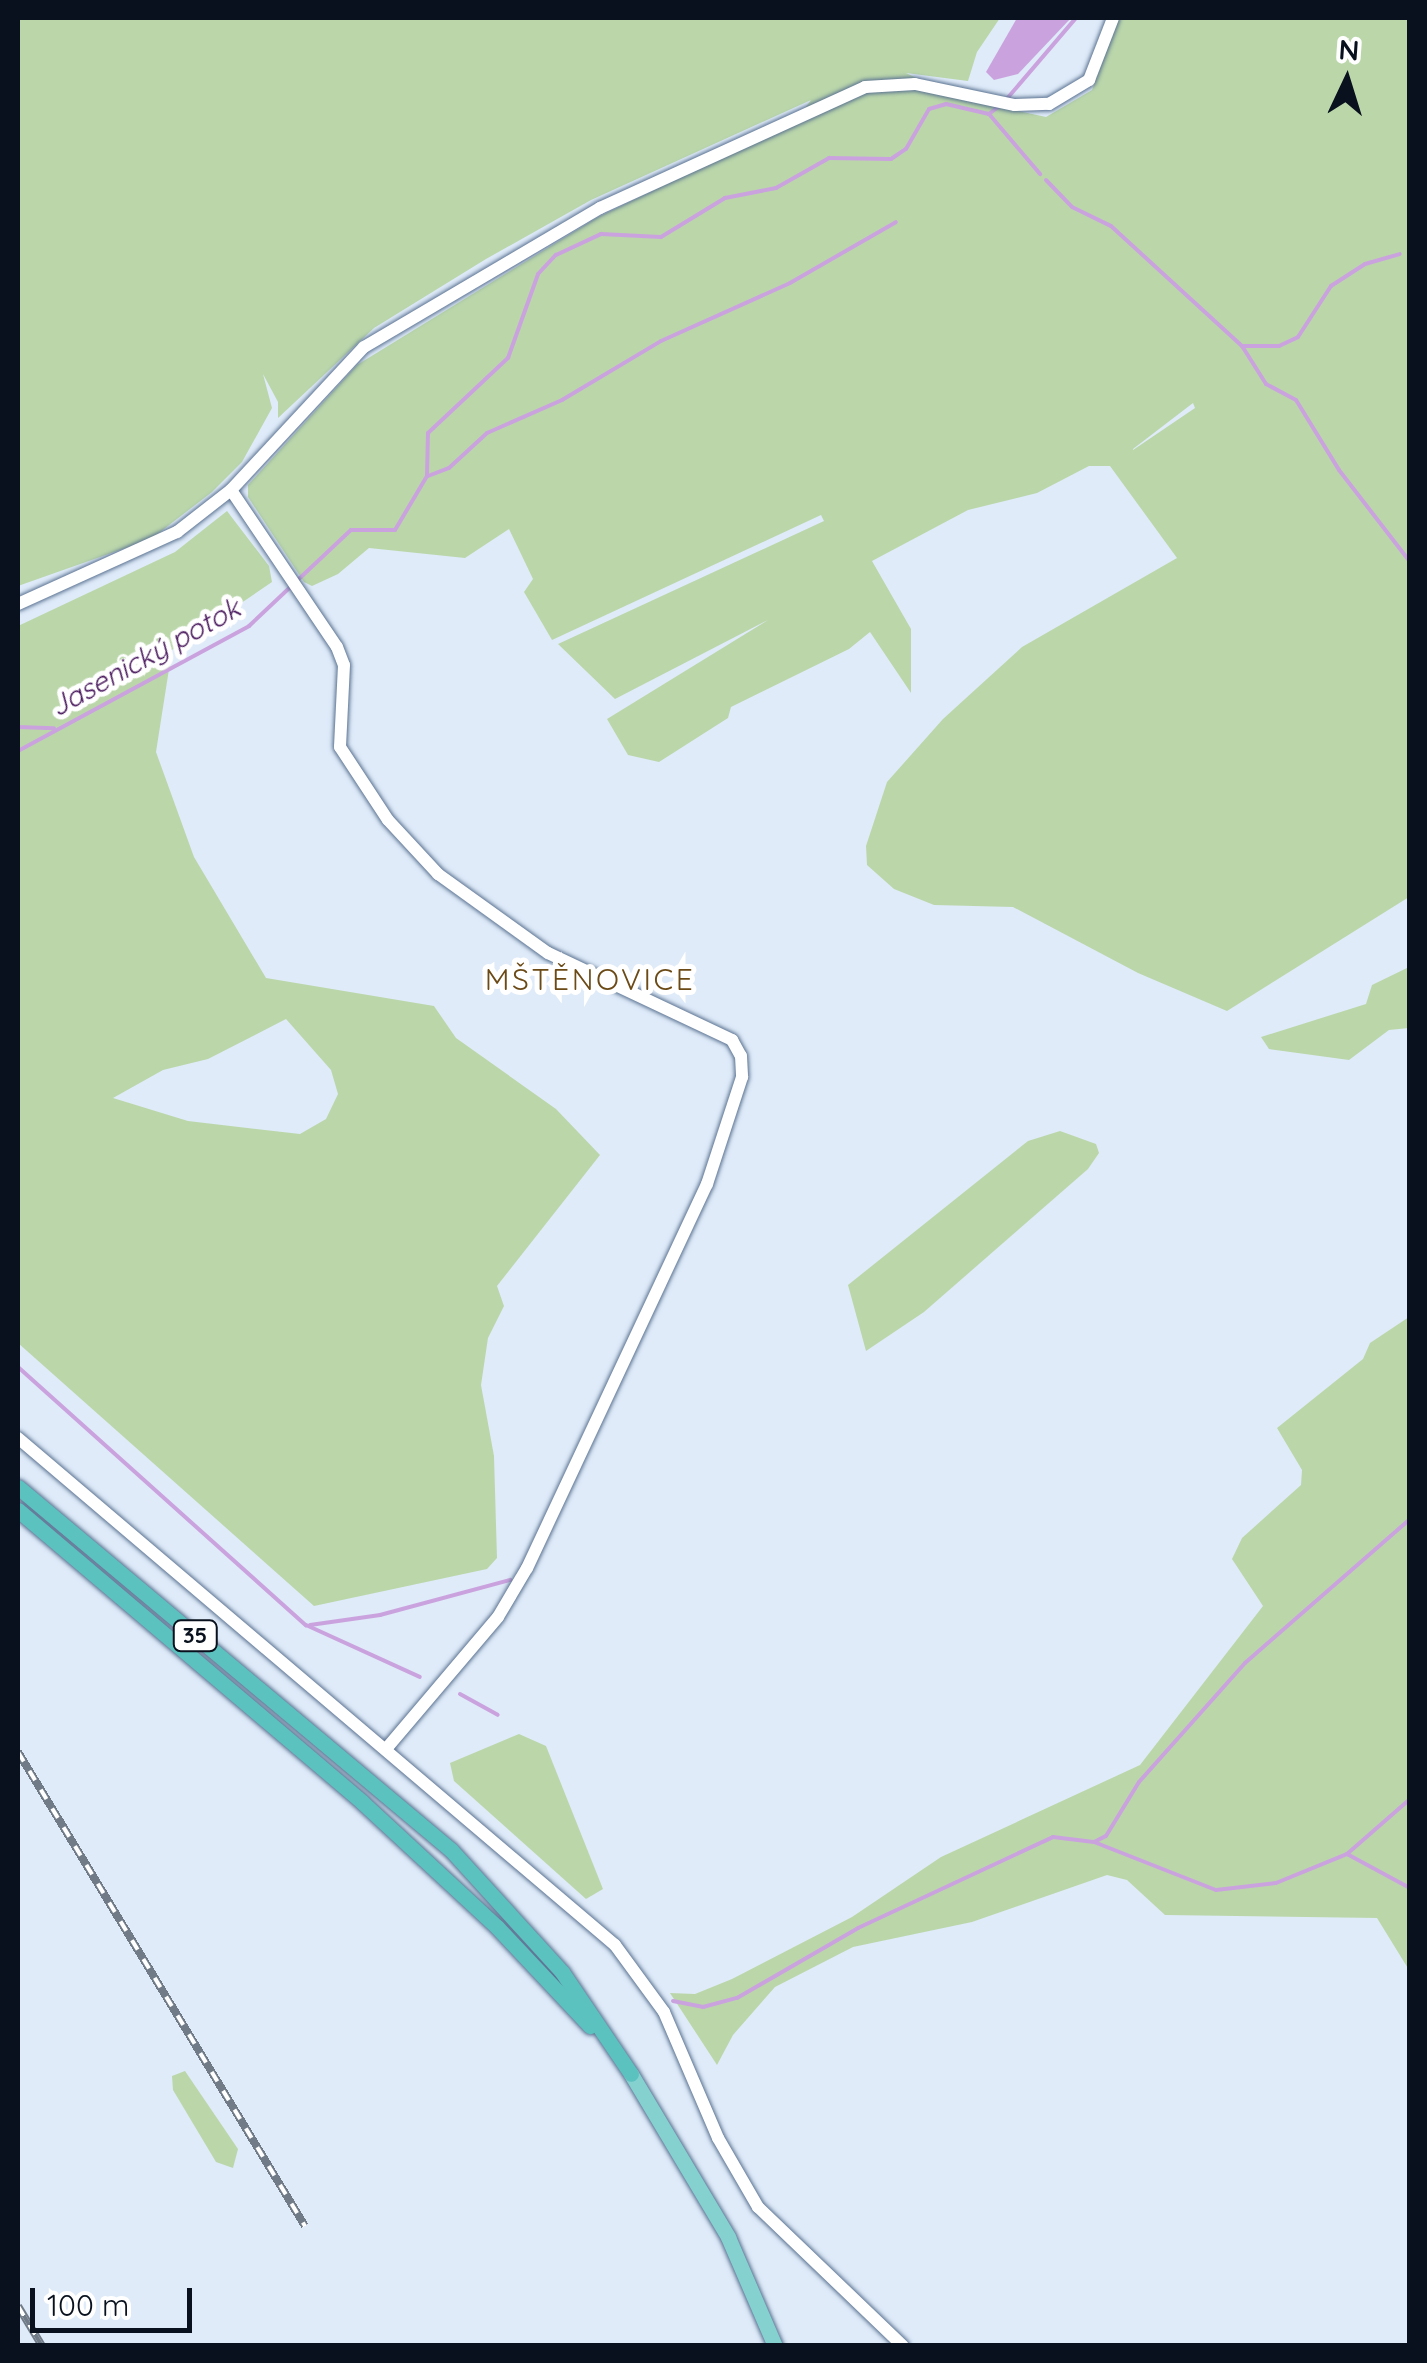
<!DOCTYPE html>
<meta charset="utf-8">
<style>
body{margin:0}
#map{position:relative;width:1427px;height:2363px;overflow:hidden;background:#dfebf9;font-family:Quicksand,sans-serif}
div>[style]{position:absolute}
[style*='--x']{left:calc(var(--x)*1px);top:calc(var(--y)*1px);width:calc(var(--w)*1px);rotate:calc(var(--a)*1deg)}
.green>*{inset:0;background:#bbd7aa}
.water>*{inset:0;background:#caa3de}
.stream>*{height:4px;margin:-2px;padding:0 2px;transform-origin:2px;border-radius:2px;background:#caa3de}
.roads{filter:drop-shadow(0 0 2px #5a7291) drop-shadow(0 0 2px #5a7291)}
.tertiary>*{height:12px;margin:-6px;padding:0 6px;transform-origin:6px;border-radius:6px;background:#fff}
.primary>*{height:15px;margin:-7.5px;padding:0 7.5px;transform-origin:7.5px;border-radius:7.5px;background:#85d1d0}
.trunk>*{height:15px;margin:-7.5px;padding:0 7.5px;transform-origin:7.5px;border-radius:7.5px;background:#5cc2c0}
.rail>*{height:8px;margin-top:-4px;transform-origin:0;background:repeating-linear-gradient(90deg,#fff 0 11px,#707b87 0 22px);box-sizing:border-box;border-block:2px solid #707b87}
span{translate:-50% -50%;white-space:nowrap;text-align:center;line-height:1.15;-webkit-text-stroke:10px #fff;paint-order:stroke}
.shield-label span{padding:2px 8px;background:#fff;border:2px solid;border-radius:8px;-webkit-text-stroke-width:0}
.shield-label{font-size:22px;color:#08111d;font-weight:700}
.water-label{font-size:28px;color:#49185d;font-style:italic}
.quarter-label{font-size:30px;color:#6b4a16;letter-spacing:2.5px}
.frame{position:absolute;inset:0;border:20px solid #08111d;pointer-events:none}
.north{position:absolute;left:1297px;top:30px;width:100px;height:100px;-webkit-text-stroke:8px #fff;paint-order:stroke;rotate:4deg;font-size:28px;font-weight:700;line-height:40px;text-align:center;color:#08111d}
.north::after{content:'';display:block;margin:auto;width:35px;height:45px;background:#08111d;clip-path:polygon(50% 0,100% 100%,50% 72%,0 100%)}
.scale{position:absolute;left:30px;top:2288px;width:162px;height:45px;box-sizing:border-box;border:5px solid #08111d;border-top:0;padding-left:12px;font-size:30px;line-height:35px;white-space:nowrap;color:#08111d;-webkit-text-stroke:8px #fff;paint-order:stroke}
</style>
<div id="map">
<div class="green">
<div style="clip-path:polygon(evenodd,18px 18px,1000px 18px,977px 52px,968px 81px,906px 73px,959px 98px,1046px 117px,1092px 90px,1119px 18px,1409px 18px,1409px 897px,1227px 1011px,1138px 973px,1013px 907px,934px 905px,894px 889px,867px 865px,866px 846px,887px 782px,943px 719px,1022px 647px,1177px 558px,1110px 466px,1089px 466px,1037px 493px,968px 510px,872px 561px,911px 629px,911px 693px,870px 632px,849px 649px,731px 707px,728px 718px,659px 762px,628px 755px,607px 719px,768px 620px,615px 699px,558px 644px,824px 521px,821px 515px,552px 640px,524px 592px,533px 579px,509px 529px,465px 558px,369px 548px,338px 574px,312px 586px,304px 582px,248px 497px,248px 485px,357px 365px,598px 217px,793px 124px,811px 100px,591px 200px,486px 259px,374px 328px,278px 418px,278px 402px,263px 374px,272px 408px,242px 462px,212px 492px,151px 539px,18px 586px,18px 18px,1193px 403px,1195px 408px,1133px 450px,1133px 449px,1193px 403px)"></div>
<div style="clip-path:polygon(evenodd,227px 511px,269px 566px,272px 582px,172px 650px,156px 752px,194px 857px,266px 978px,434px 1006px,456px 1038px,556px 1109px,600px 1155px,497px 1286px,504px 1306px,488px 1338px,481px 1385px,494px 1456px,497px 1558px,487px 1569px,314px 1606px,18px 1343px,18px 626px,175px 552px,227px 511px,286px 1019px,331px 1070px,338px 1094px,326px 1119px,300px 1134px,188px 1121px,113px 1098px,163px 1070px,208px 1059px,286px 1019px)"></div>
<div style="clip-path:polygon(1409px 967px,1409px 1028px,1389px 1030px,1349px 1060px,1269px 1049px,1261px 1037px,1366px 1004px,1372px 985px)"></div>
<div style="clip-path:polygon(1060px 1131px,1096px 1144px,1099px 1153px,1088px 1169px,924px 1312px,866px 1351px,848px 1285px,1028px 1141px)"></div>
<div style="clip-path:polygon(1409px 1317px,1409px 1970px,1377px 1918px,1165px 1915px,1127px 1880px,1107px 1875px,972px 1922px,853px 1947px,775px 1987px,733px 2035px,717px 2065px,670px 1993px,695px 1994px,732px 1979px,852px 1917px,941px 1857px,1140px 1765px,1263px 1606px,1232px 1559px,1242px 1538px,1301px 1485px,1302px 1470px,1277px 1428px,1363px 1359px,1370px 1343px)"></div>
<div style="clip-path:polygon(519px 1734px,546px 1746px,603px 1889px,586px 1899px,454px 1781px,450px 1763px)"></div>
<div style="clip-path:polygon(185px 2071px,238px 2149px,233px 2168px,216px 2162px,173px 2090px,172px 2076px)"></div>
</div>
<div class="water">
<div style="clip-path:polygon(1017px 18px,1071px 18px,1018px 74px,994px 80px,986px 72px)"></div>
</div>
<div class="stream">
<div style="--x:1005;--y:101;--w:109;--a:-49.5"></div>
<div style="--x:989;--y:114;--w:79;--a:49.6"></div>
<div style="--x:1046;--y:180;--w:37;--a:46"></div>
<div style="--x:1072;--y:207;--w:43;--a:26"></div>
<div style="--x:1111;--y:226;--w:178;--a:42.5"></div>
<div style="--x:1242;--y:346;--w:45;--a:57.7"></div>
<div style="--x:1266;--y:384;--w:34;--a:28"></div>
<div style="--x:1296;--y:400;--w:82;--a:58.4"></div>
<div style="--x:1339;--y:470;--w:116;--a:52.3"></div>
<div style="--x:1243;--y:346;--w:36;--a:0"></div>
<div style="--x:1279;--y:346;--w:21;--a:-25"></div>
<div style="--x:1298;--y:337;--w:61;--a:-57.1"></div>
<div style="--x:1331;--y:286;--w:40;--a:-32.9"></div>
<div style="--x:1365;--y:264;--w:36;--a:-16"></div>
<div style="--x:428;--y:476;--w:22;--a:-21"></div>
<div style="--x:449;--y:468;--w:52;--a:-42.6"></div>
<div style="--x:487;--y:433;--w:82;--a:-23.7"></div>
<div style="--x:562;--y:400;--w:115;--a:-30.8"></div>
<div style="--x:661;--y:341;--w:141;--a:-24.2"></div>
<div style="--x:790;--y:283;--w:122;--a:-29.9"></div>
<div style="--x:18;--y:727;--w:36;--a:2"></div>
<div style="--x:18;--y:751;--w:263;--a:-28.4"></div>
<div style="--x:249;--y:626;--w:140;--a:-43.3"></div>
<div style="--x:351;--y:530;--w:44;--a:0"></div>
<div style="--x:395;--y:530;--w:63;--a:-59.3"></div>
<div style="--x:427;--y:476;--w:43;--a:-88.7"></div>
<div style="--x:428;--y:433;--w:110;--a:-43.2"></div>
<div style="--x:508;--y:358;--w:89;--a:-70.3"></div>
<div style="--x:538;--y:274;--w:26;--a:-47"></div>
<div style="--x:556;--y:255;--w:50;--a:-25"></div>
<div style="--x:601;--y:234;--w:60;--a:2.9"></div>
<div style="--x:661;--y:237;--w:75;--a:-31.4"></div>
<div style="--x:725;--y:198;--w:52;--a:-11.1"></div>
<div style="--x:776;--y:188;--w:61;--a:-29.5"></div>
<div style="--x:829;--y:158;--w:62;--a:0.9"></div>
<div style="--x:891;--y:159;--w:18;--a:-34"></div>
<div style="--x:906;--y:149;--w:46;--a:-60.1"></div>
<div style="--x:929;--y:109;--w:18;--a:-16"></div>
<div style="--x:946;--y:104;--w:44;--a:13.1"></div>
<div style="--x:989;--y:114;--w:11;--a:-38"></div>
<div style="--x:18;--y:1367;--w:387;--a:41.9"></div>
<div style="--x:306;--y:1625;--w:125;--a:24.5"></div>
<div style="--x:310;--y:1625;--w:71;--a:-8.1"></div>
<div style="--x:380;--y:1615;--w:135;--a:-15.1"></div>
<div style="--x:460;--y:1694;--w:43;--a:28.9"></div>
<div style="--x:1094;--y:1842;--w:13;--a:-27"></div>
<div style="--x:1106;--y:1836;--w:63;--a:-58.6"></div>
<div style="--x:1139;--y:1782;--w:159;--a:-48.3"></div>
<div style="--x:1245;--y:1663;--w:219;--a:-41.1"></div>
<div style="--x:1347;--y:1854;--w:84;--a:-41.1"></div>
<div style="--x:673;--y:2001;--w:31;--a:11"></div>
<div style="--x:703;--y:2007;--w:35;--a:-15"></div>
<div style="--x:737;--y:1998;--w:140;--a:-30"></div>
<div style="--x:858;--y:1928;--w:215;--a:-25"></div>
<div style="--x:1053;--y:1837;--w:41;--a:7"></div>
<div style="--x:1094;--y:1842;--w:131;--a:21.5"></div>
<div style="--x:1216;--y:1890;--w:60;--a:-6.7"></div>
<div style="--x:1276;--y:1883;--w:77;--a:-22.2"></div>
<div style="--x:1347;--y:1854;--w:72;--a:28.4"></div>
</div>
<div class="roads">
<div class="tertiary">
<div style="--x:231;--y:490;--w:189;--a:56"></div>
<div style="--x:337;--y:647;--w:19;--a:69"></div>
<div style="--x:344;--y:665;--w:82;--a:92.8"></div>
<div style="--x:340;--y:747;--w:87;--a:56.7"></div>
<div style="--x:388;--y:820;--w:74;--a:47.2"></div>
<div style="--x:438;--y:874;--w:135;--a:35.7"></div>
<div style="--x:548;--y:953;--w:204;--a:25.3"></div>
<div style="--x:732;--y:1040;--w:18;--a:61"></div>
<div style="--x:741;--y:1056;--w:21;--a:87"></div>
<div style="--x:742;--y:1077;--w:113;--a:108.1"></div>
<div style="--x:707;--y:1184;--w:424;--a:115.1"></div>
<div style="--x:527;--y:1568;--w:57;--a:120.6"></div>
<div style="--x:498;--y:1617;--w:172;--a:130.3"></div>
<div style="--x:18;--y:604;--w:175;--a:-24.4"></div>
<div style="--x:177;--y:532;--w:68;--a:-37.9"></div>
<div style="--x:231;--y:490;--w:195;--a:-47.1"></div>
<div style="--x:364;--y:347;--w:274;--a:-30.5"></div>
<div style="--x:600;--y:208;--w:291;--a:-24.5"></div>
<div style="--x:865;--y:87;--w:50;--a:-3.4"></div>
<div style="--x:915;--y:84;--w:102;--a:11.9"></div>
<div style="--x:1015;--y:105;--w:34;--a:-2"></div>
<div style="--x:1049;--y:104;--w:47;--a:-31"></div>
<div style="--x:1089;--y:80;--w:66;--a:-68.8"></div>
<div style="--x:18;--y:1438;--w:783;--a:40.34"></div>
<div style="--x:615;--y:1945;--w:83;--a:53.8"></div>
<div style="--x:664;--y:2012;--w:137;--a:66.8"></div>
<div style="--x:718;--y:2138;--w:80;--a:59.9"></div>
<div style="--x:758;--y:2207;--w:201;--a:43.8"></div>
</div>
<div class="primary">
<div style="--x:631;--y:2074;--w:190;--a:59.2"></div>
<div style="--x:728;--y:2237;--w:119;--a:66.7"></div>
</div>
<div class="trunk">
<div style="--x:18;--y:1487;--w:565;--a:39.97"></div>
<div style="--x:451;--y:1850;--w:165;--a:47.7"></div>
<div style="--x:562;--y:1972;--w:123;--a:55.9"></div>
<div style="--x:18;--y:1510;--w:451;--a:40.3"></div>
<div style="--x:362;--y:1802;--w:184;--a:42.8"></div>
<div style="--x:497;--y:1927;--w:136;--a:46.8"></div>
</div>
</div>
<div class="rail">
<div style="--x:18;--y:1752;--w:554;--a:58.81"></div>
<div style="--x:18;--y:2306;--w:47;--a:59"></div>
</div>
<div class="shield-label">
<span style="left:195px;top:1636px">35</span>
</div>
<div class="water-label">
<span style="left:145px;top:657px;rotate:-29deg">Jasenický potok</span>
</div>
<div class="quarter-label">
<span style="left:590px;top:979px">MŠTĚNOVICE</span>
</div>
<div class="frame"></div>
<div class="north">N</div>
<div class="scale">100 m</div>
</div>
